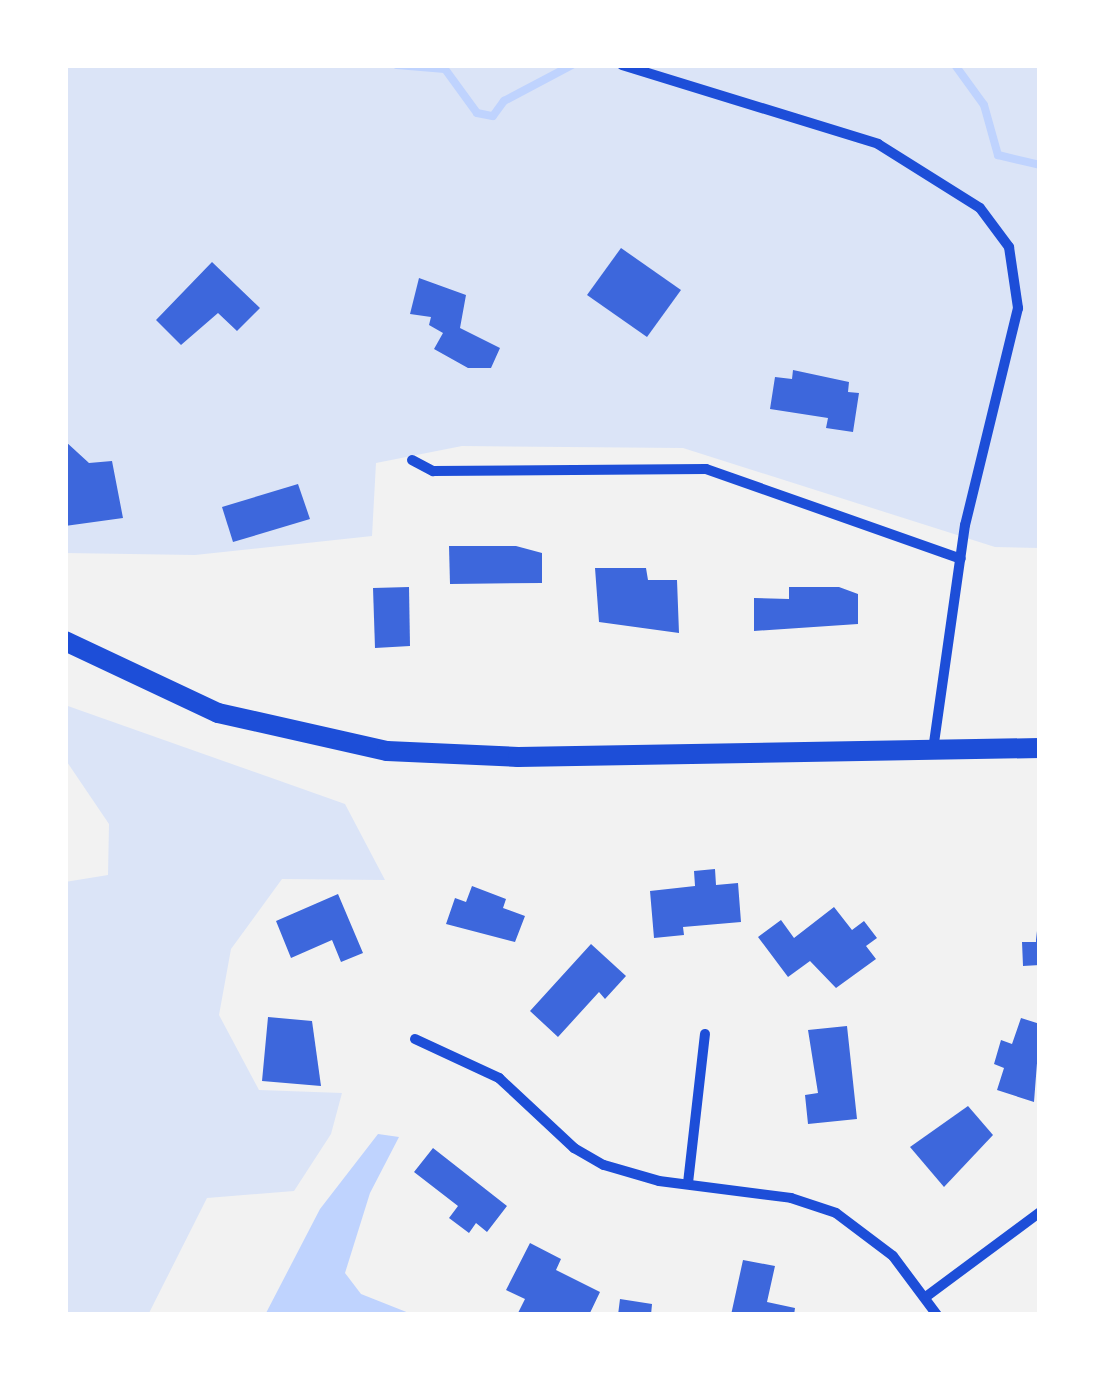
<!DOCTYPE html>
<style>
body{margin:0}
#map{position:relative;width:1105px;height:1380px;overflow:hidden;background:#f2f2f2;font-family:"IBM Plex Sans",sans-serif}
div>[style]{position:absolute}
[style*='--x']{left:calc(var(--x)*1px);top:calc(var(--y)*1px);width:calc(var(--w)*1px);rotate:calc(var(--a)*1deg)}
.green>*{inset:0;background:#dbe4f7}
.water>*{inset:0;background:#bfd3fe}
.stream>*{height:8px;margin:-4px;padding:0 4px;transform-origin:4px;border-radius:4px;background:#bfd3fe}
.building>*{inset:0;background:#3d67dc}
.minor>*{height:10px;margin:-5px;padding:0 5px;transform-origin:5px;border-radius:5px;background:#1d4ed8}
.primary>*{height:20px;margin:-10px;padding:0 10px;transform-origin:10px;border-radius:10px;background:#1d4ed8}
span{translate:-50% -50%;white-space:nowrap;text-align:center;line-height:1.15;-webkit-text-stroke:9px #fff;paint-order:stroke}
.frame{position:absolute;inset:0;border:68px solid #fff;pointer-events:none}
</style>
<div id="map">
<div class="green">
<div style="clip-path:polygon(65px 65px,1040px 65px,1040px 548px,995px 547px,683px 448px,462px 446px,376px 463px,372px 536px,195px 555px,65px 553px)"></div>
<div style="clip-path:polygon(65px 705px,345px 804px,385px 880px,282px 879px,231px 949px,219px 1015px,259px 1090px,342px 1093px,331px 1134px,294px 1191px,207px 1198px,148px 1315px,65px 1315px,65px 882px,108px 875px,109px 824px,65px 759px)"></div>
</div>
<div class="water">
<div style="clip-path:polygon(378px 1134px,399px 1137px,370px 1193px,345px 1273px,361px 1294px,414px 1315px,265px 1315px,320px 1209px)"></div>
</div>
<div class="stream">
<div style="--x:397;--y:65;--w:48;--a:4.8"></div>
<div style="--x:445;--y:69;--w:54;--a:54"></div>
<div style="--x:477;--y:113;--w:16;--a:11"></div>
<div style="--x:493;--y:116;--w:19;--a:-54"></div>
<div style="--x:504;--y:101;--w:77;--a:-27.9"></div>
<div style="--x:955;--y:65;--w:49;--a:54.1"></div>
<div style="--x:984;--y:105;--w:52;--a:74.4"></div>
<div style="--x:998;--y:155;--w:43;--a:13.4"></div>
</div>
<div class="building">
<div style="clip-path:polygon(621px 248px,681px 290px,647px 337px,587px 295px)"></div>
<div style="clip-path:polygon(212px 262px,260px 308px,237px 331px,218px 313px,181px 345px,156px 320px)"></div>
<div style="clip-path:polygon(419px 278px,466px 295px,460px 328px,500px 348px,491px 368px,468px 368px,434px 349px,443px 333px,429px 325px,431px 317px,410px 314px)"></div>
<div style="clip-path:polygon(793px 370px,849px 382px,848px 392px,859px 393px,853px 432px,826px 428px,828px 418px,770px 409px,775px 377px,792px 379px)"></div>
<div style="clip-path:polygon(65px 441px,89px 463px,112px 461px,123px 518px,65px 526px)"></div>
<div style="clip-path:polygon(298px 484px,310px 519px,233px 542px,222px 507px)"></div>
<div style="clip-path:polygon(449px 546px,516px 546px,542px 553px,542px 583px,450px 584px)"></div>
<div style="clip-path:polygon(595px 568px,646px 568px,648px 580px,677px 580px,679px 633px,599px 622px)"></div>
<div style="clip-path:polygon(409px 587px,410px 646px,375px 648px,373px 588px)"></div>
<div style="clip-path:polygon(789px 587px,839px 587px,858px 594px,858px 624px,754px 631px,754px 598px,789px 599px)"></div>
<div style="clip-path:polygon(715px 869px,716px 885px,738px 883px,741px 922px,683px 927px,684px 935px,654px 938px,650px 891px,695px 886px,694px 871px)"></div>
<div style="clip-path:polygon(472px 886px,506px 899px,503px 908px,525px 916px,515px 942px,446px 924px,455px 898px,466px 902px)"></div>
<div style="clip-path:polygon(338px 894px,363px 953px,341px 962px,332px 940px,291px 958px,276px 921px)"></div>
<div style="clip-path:polygon(834px 907px,852px 930px,864px 921px,877px 938px,866px 946px,876px 959px,836px 988px,810px 961px,788px 977px,758px 937px,781px 920px,794px 938px)"></div>
<div style="clip-path:polygon(1036px 931px,1040px 965px,1023px 966px,1022px 942px,1036px 942px)"></div>
<div style="clip-path:polygon(591px 944px,626px 976px,605px 999px,599px 992px,558px 1037px,530px 1011px)"></div>
<div style="clip-path:polygon(268px 1017px,312px 1021px,321px 1086px,262px 1081px)"></div>
<div style="clip-path:polygon(1021px 1018px,1040px 1024px,1034px 1102px,997px 1090px,1004px 1068px,994px 1064px,1001px 1040px,1012px 1044px)"></div>
<div style="clip-path:polygon(847px 1026px,857px 1119px,808px 1124px,805px 1095px,818px 1093px,808px 1030px)"></div>
<div style="clip-path:polygon(968px 1106px,993px 1135px,944px 1187px,910px 1147px)"></div>
<div style="clip-path:polygon(433px 1148px,507px 1206px,487px 1232px,476px 1223px,469px 1233px,449px 1218px,458px 1206px,414px 1172px)"></div>
<div style="clip-path:polygon(530px 1243px,561px 1259px,556px 1270px,600px 1292px,589px 1315px,517px 1315px,525px 1299px,506px 1290px)"></div>
<div style="clip-path:polygon(743px 1260px,775px 1266px,767px 1302px,795px 1308px,794px 1315px,731px 1315px)"></div>
<div style="clip-path:polygon(620px 1299px,652px 1304px,651px 1315px,618px 1315px)"></div>
</div>
<div class="minor">
<div style="--x:622;--y:65;--w:268;--a:17.1"></div>
<div style="--x:878;--y:144;--w:120;--a:32.1"></div>
<div style="--x:980;--y:208;--w:49;--a:53.4"></div>
<div style="--x:1009;--y:247;--w:62;--a:81.6"></div>
<div style="--x:1018;--y:308;--w:223;--a:103.7"></div>
<div style="--x:965;--y:525;--w:227;--a:98.1"></div>
<div style="--x:412;--y:460;--w:24;--a:28"></div>
<div style="--x:433;--y:471;--w:273;--a:-0.4"></div>
<div style="--x:706;--y:469;--w:270;--a:19.4"></div>
<div style="--x:415;--y:1039;--w:93;--a:24.9"></div>
<div style="--x:499;--y:1078;--w:103;--a:43"></div>
<div style="--x:574;--y:1148;--w:34;--a:30"></div>
<div style="--x:604;--y:1165;--w:57;--a:16.2"></div>
<div style="--x:659;--y:1181;--w:133;--a:7.3"></div>
<div style="--x:791;--y:1198;--w:47;--a:18.4"></div>
<div style="--x:836;--y:1213;--w:71;--a:37"></div>
<div style="--x:893;--y:1256;--w:74;--a:53.3"></div>
<div style="--x:688;--y:1183;--w:150;--a:-83.5"></div>
<div style="--x:927;--y:1296;--w:141;--a:-36.6"></div>
</div>
<div class="primary">
<div style="--x:65;--y:641;--w:169;--a:25.2"></div>
<div style="--x:218;--y:713;--w:173;--a:12.7"></div>
<div style="--x:387;--y:751;--w:131;--a:2.6"></div>
<div style="--x:518;--y:757;--w:522;--a:-0.99"></div>
</div>
<div class="frame"></div>
</div>
